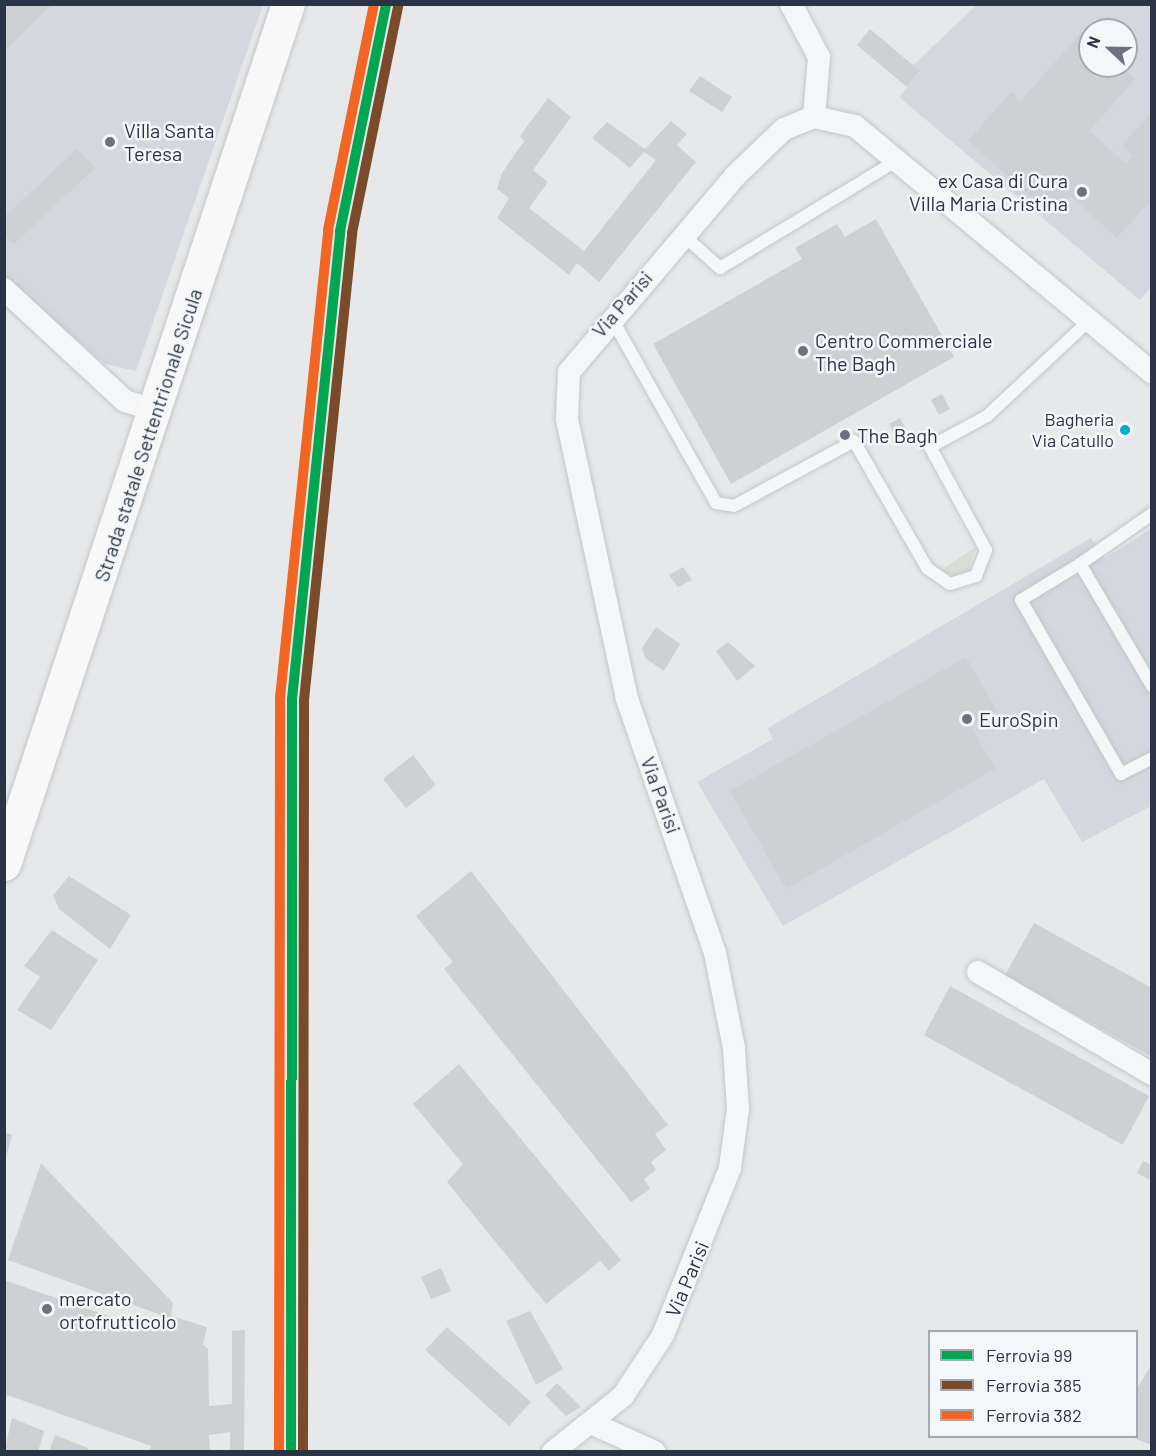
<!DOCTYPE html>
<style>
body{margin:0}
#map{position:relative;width:1156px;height:1456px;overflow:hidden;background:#e6e8ea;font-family:Barlow,sans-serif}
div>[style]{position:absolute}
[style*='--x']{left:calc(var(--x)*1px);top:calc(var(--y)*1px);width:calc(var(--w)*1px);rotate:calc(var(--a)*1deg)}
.built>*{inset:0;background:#d4d7dd}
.green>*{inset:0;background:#d6ded6}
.building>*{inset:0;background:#ced0d3}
.roads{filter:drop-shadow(0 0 2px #c4c6c8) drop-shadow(0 0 2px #c4c6c8)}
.service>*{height:12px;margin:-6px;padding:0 6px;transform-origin:6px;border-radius:6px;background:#f5f6f7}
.minor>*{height:22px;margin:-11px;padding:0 11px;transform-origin:11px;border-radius:11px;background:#f5f6f7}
.secondary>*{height:33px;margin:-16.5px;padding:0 16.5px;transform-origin:16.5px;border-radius:16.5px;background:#f8f8f8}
.rail-1>*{height:10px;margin:-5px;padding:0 5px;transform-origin:5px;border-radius:5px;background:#00a651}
.rail-2>*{height:10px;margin:-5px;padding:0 5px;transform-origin:5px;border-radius:5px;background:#7a4b2a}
.rail-3>*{height:10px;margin:-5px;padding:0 5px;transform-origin:5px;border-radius:5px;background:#f26522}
.dots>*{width:16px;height:16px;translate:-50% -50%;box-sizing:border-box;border:3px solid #f4f6f9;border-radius:50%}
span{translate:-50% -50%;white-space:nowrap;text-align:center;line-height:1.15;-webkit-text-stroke:5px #f4f6f9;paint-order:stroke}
.bus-label{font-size:18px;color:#2b3445}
.right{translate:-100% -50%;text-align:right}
.poi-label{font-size:20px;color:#2b3445}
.left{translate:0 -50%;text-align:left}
.street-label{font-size:20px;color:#2b3445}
.frame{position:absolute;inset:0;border:6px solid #2b3445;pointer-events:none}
.legend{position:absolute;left:928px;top:1330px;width:210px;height:108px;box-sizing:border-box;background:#f4f6f9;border:2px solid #a4a8b1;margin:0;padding:8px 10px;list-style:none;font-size:18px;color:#2b3445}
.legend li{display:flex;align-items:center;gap:12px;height:30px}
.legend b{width:30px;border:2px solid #a4a8b1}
.north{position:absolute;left:1078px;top:18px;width:60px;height:60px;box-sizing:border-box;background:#f4f6f9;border:2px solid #a4a8b1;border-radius:50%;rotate:292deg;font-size:16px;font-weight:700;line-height:24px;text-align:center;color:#2b3445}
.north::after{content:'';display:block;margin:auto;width:21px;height:27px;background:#6c737f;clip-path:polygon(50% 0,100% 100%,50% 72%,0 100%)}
</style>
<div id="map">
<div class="built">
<div style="clip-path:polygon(5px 5px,263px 5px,136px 371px,105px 364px,5px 279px)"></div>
<div style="clip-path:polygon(evenodd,977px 5px,1151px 5px,1151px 287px,1140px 300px,899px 97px,920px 72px,913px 65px,977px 5px,1090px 30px,1126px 30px,1126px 66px,1090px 66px,1090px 30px)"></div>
<div style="clip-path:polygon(1151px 529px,1151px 806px,1082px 842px,1044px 779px,783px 926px,697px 782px,773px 739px,768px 728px,1091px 538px,1105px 558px)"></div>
</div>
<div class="green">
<div style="clip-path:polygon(976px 547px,968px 571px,953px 576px,940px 571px)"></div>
</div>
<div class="building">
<div style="clip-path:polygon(4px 4px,53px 4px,4px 51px)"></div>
<div style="clip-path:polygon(870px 29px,920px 71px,907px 87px,857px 45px)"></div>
<div style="clip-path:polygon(1081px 32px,1090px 39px,1090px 66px,1120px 66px,1135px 79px,1089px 131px,1126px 163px,1133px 155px,1122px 145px,1152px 112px,1152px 199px,1117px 238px,1070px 196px,1053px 216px,968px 141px,1011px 92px,1021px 101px)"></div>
<div style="clip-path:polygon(700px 76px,732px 97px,722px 112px,689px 91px)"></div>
<div style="clip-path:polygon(548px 98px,571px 117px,533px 170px,548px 182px,529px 208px,584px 251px,656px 160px,644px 152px,630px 168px,592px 138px,607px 122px,645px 149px,671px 121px,687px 134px,677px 145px,696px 162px,599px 282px,577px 263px,569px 275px,497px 218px,509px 198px,497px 189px,502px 173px,524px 141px,520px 136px)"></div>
<div style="clip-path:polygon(77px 149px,95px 168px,14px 244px,4px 235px,4px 217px)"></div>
<div style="clip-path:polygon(876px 219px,954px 357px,731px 484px,653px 344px,802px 259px,795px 248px,837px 224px,845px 237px)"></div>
<div style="clip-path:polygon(942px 394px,950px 409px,939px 415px,931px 400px)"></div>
<div style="clip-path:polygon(900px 418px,908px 433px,897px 439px,889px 424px)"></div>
<div style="clip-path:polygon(683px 567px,692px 580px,678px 587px,669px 575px)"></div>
<div style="clip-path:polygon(656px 627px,680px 644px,664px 671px,645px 658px,642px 648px)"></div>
<div style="clip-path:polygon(728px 642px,755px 666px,737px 681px,716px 651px)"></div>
<div style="clip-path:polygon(966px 657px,997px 711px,971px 726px,995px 769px,786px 889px,730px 791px)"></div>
<div style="clip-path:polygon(413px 755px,436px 785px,406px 808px,383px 779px)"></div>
<div style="clip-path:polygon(471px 871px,668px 1125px,655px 1134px,666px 1150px,651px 1162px,656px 1170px,644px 1179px,650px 1189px,631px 1202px,444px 969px,453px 962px,416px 916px)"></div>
<div style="clip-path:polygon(69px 876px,131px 915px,110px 949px,59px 909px,53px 895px)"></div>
<div style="clip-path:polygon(1034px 923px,1152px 988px,1152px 1057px,1005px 975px)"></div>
<div style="clip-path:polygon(52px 930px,98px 960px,51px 1030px,17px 1010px,40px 977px,24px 966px)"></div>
<div style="clip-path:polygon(950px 986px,1149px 1096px,1123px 1145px,924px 1035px)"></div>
<div style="clip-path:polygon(459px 1064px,621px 1260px,609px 1271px,600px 1261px,546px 1304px,447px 1182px,463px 1164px,413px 1104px)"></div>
<div style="clip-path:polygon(4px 1132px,12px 1135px,5px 1161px,4px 1161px)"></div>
<div style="clip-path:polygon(1143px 1161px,1152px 1165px,1152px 1181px,1137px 1173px)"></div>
<div style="clip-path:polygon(41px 1163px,173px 1303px,171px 1316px,207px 1327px,203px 1345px,208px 1349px,209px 1406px,232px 1404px,232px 1331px,245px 1330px,244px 1452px,230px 1452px,230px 1432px,209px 1435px,210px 1452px,149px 1452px,151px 1446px,7px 1395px,4px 1400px,4px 1280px,155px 1332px,161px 1315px,8px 1260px)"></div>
<div style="clip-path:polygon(441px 1268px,451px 1291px,431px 1299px,421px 1277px)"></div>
<div style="clip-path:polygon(530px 1311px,563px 1369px,536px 1385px,506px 1321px)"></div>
<div style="clip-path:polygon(447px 1327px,531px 1402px,509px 1426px,425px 1350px)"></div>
<div style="clip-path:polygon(1152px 1364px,1152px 1445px,1131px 1437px,1136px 1436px,1136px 1390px)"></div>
<div style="clip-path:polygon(557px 1383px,581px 1407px,566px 1416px,545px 1395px)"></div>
<div style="clip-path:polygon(12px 1418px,44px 1431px,38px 1452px,4px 1452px)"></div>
<div style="clip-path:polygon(55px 1435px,88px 1448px,87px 1452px,49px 1452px)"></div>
</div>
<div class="roads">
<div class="service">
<div style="--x:683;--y:235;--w:50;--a:41.7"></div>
<div style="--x:720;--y:268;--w:206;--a:-31.3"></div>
<div style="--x:612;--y:319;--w:211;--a:60.5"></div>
<div style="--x:716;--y:503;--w:18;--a:9"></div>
<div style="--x:734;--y:506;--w:136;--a:-28.4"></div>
<div style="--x:854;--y:441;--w:146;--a:60.1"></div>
<div style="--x:927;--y:568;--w:28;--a:35"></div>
<div style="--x:950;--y:584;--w:27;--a:-17"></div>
<div style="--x:976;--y:576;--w:28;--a:-69"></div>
<div style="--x:986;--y:550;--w:117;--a:-118.5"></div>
<div style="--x:930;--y:447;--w:65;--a:-28.5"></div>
<div style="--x:987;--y:416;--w:139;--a:-43"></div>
<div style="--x:1080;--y:564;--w:88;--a:-34.8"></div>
<div style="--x:1152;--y:686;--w:142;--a:-120.5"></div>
<div style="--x:1080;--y:564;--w:69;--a:148.6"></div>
<div style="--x:1021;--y:600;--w:201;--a:60.1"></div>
<div style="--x:1121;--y:774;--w:35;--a:-27"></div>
</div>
<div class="minor">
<div style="--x:791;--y:4;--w:60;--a:62.2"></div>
<div style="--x:819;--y:57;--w:60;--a:94.8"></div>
<div style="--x:4;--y:289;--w:165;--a:42.8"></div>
<div style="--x:125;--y:401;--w:34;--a:17"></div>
<div style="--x:978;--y:972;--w:202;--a:30.4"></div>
<div style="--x:591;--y:1423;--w:70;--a:24.4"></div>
<div style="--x:553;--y:1452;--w:90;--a:-38.7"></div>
<div style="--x:623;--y:1396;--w:73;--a:-56.7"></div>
<div style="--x:663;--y:1335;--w:180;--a:-68.1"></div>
<div style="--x:730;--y:1168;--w:60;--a:-82.3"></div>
<div style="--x:738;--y:1109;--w:61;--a:-93.8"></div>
<div style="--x:734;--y:1048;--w:97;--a:-101.3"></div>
<div style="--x:715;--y:953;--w:269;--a:-109.1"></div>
<div style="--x:627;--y:699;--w:287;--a:-102.1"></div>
<div style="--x:567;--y:418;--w:46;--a:-87.5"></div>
<div style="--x:569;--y:372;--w:257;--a:-49.7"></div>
<div style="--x:735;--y:176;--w:68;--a:-43.8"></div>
<div style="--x:784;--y:129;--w:32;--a:-22"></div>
<div style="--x:814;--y:117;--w:42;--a:12.4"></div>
<div style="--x:855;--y:126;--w:386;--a:39.7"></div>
</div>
<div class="secondary">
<div style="--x:4;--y:864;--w:906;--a:-71.73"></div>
</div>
</div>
<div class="rail-1">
<div style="--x:291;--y:1452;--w:753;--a:-89.92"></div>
<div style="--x:292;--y:699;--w:470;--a:-84.1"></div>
<div style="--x:340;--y:231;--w:232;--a:-78.5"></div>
</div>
<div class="rail-2">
<div style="--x:303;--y:1452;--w:752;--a:-89.92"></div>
<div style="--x:304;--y:700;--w:469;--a:-84.1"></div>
<div style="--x:352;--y:233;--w:232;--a:-78.5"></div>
</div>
<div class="rail-3">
<div style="--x:279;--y:1452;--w:754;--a:-89.92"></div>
<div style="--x:280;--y:698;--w:470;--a:-84.1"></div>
<div style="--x:328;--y:230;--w:231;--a:-78.5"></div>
</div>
<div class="dots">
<div style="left:110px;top:142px;background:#6c737f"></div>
<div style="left:1082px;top:192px;background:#6c737f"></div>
<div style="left:803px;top:351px;background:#6c737f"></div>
<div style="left:1125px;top:430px;background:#00a9ce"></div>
<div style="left:845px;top:435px;background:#6c737f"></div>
<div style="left:967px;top:719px;background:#6c737f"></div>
<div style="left:47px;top:1309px;background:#6c737f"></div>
</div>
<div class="bus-label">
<span class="right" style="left:1114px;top:430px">Bagheria<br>Via Catullo</span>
</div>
<div class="poi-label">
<span class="left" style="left:124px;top:142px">Villa Santa<br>Teresa</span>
<span class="right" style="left:1068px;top:192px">ex Casa di Cura<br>Villa Maria Cristina</span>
<span class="left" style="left:815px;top:352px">Centro Commerciale<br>The Bagh</span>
<span class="left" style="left:857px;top:435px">The Bagh</span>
<span class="left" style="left:979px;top:719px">EuroSpin</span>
<span class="left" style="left:59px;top:1310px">mercato<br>ortofrutticolo</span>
</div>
<div class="street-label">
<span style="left:622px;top:304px;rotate:-49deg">Via Parisi</span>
<span style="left:148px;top:435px;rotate:-72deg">Strada statale Settentrionale Sicula</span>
<span style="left:661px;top:795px;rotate:70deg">Via Parisi</span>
<span style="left:687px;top:1279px;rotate:-67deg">Via Parisi</span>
</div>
<div class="frame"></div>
<ul class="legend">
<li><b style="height:8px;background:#00a651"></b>Ferrovia 99</li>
<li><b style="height:8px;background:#7a4b2a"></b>Ferrovia 385</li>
<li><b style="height:8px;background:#f26522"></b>Ferrovia 382</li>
</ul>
<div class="north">N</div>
</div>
